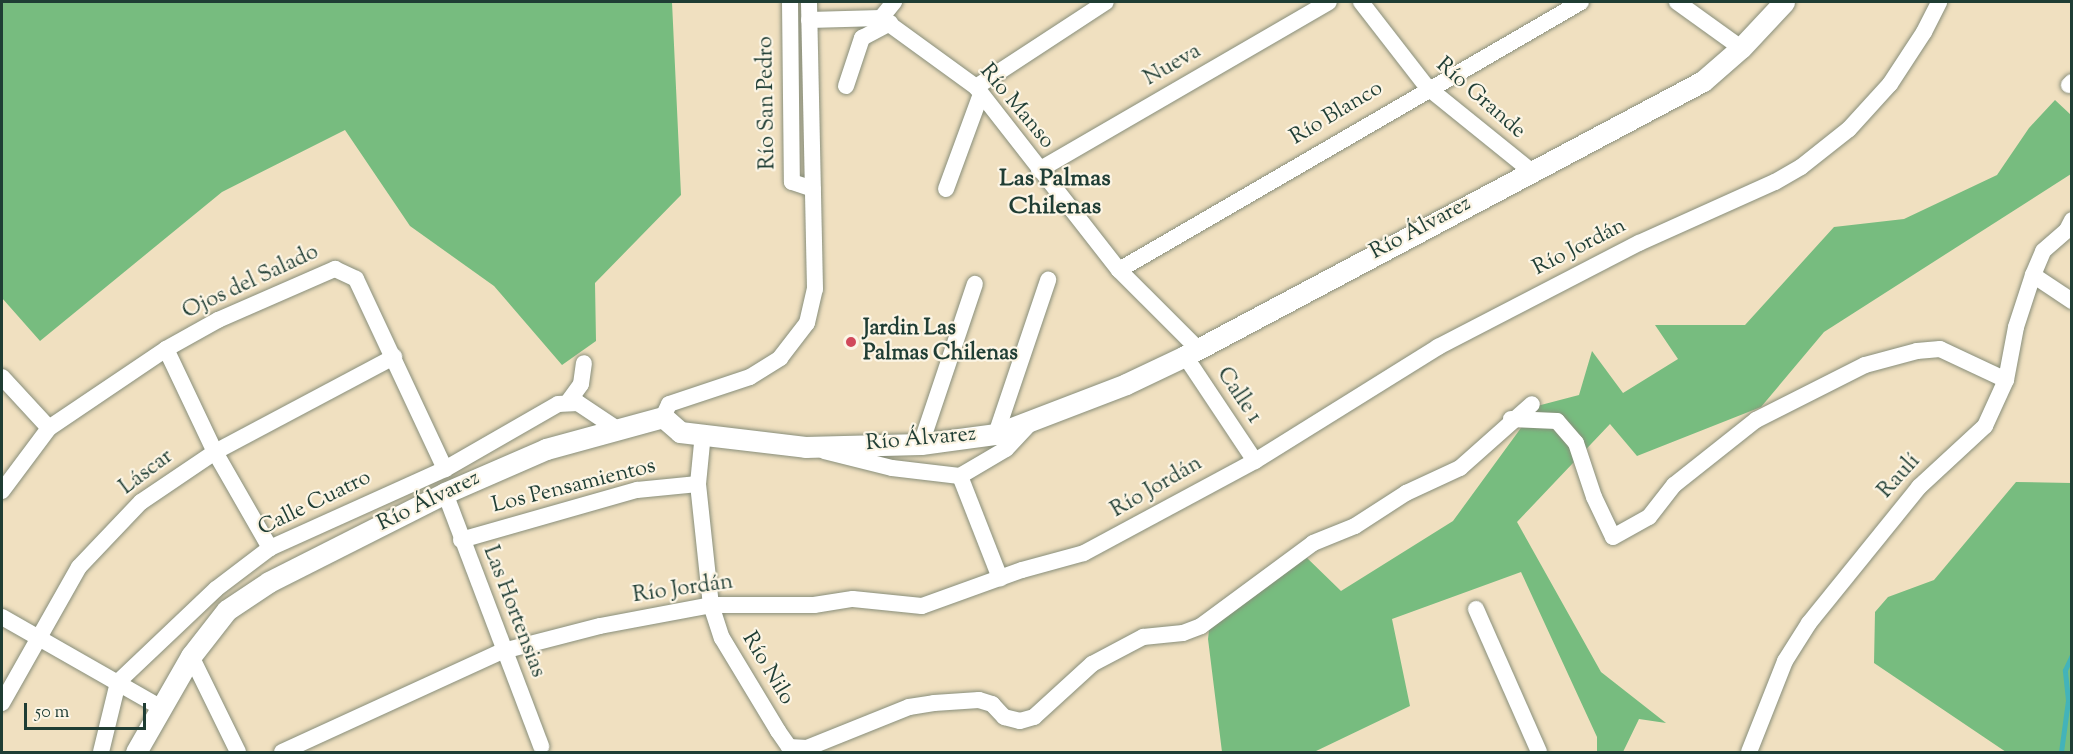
<!DOCTYPE html>
<meta charset="utf-8">
<style>
body{margin:0}
#map{position:relative;width:2073px;height:754px;overflow:hidden;background:#f0e0c0;font-family:"Sorts Mill Goudy",serif}
div>[style]{position:absolute}
[style*='--x']{left:calc(var(--x)*1px);top:calc(var(--y)*1px);width:calc(var(--w)*1px);rotate:calc(var(--a)*1deg)}
.forest>*{inset:0;background:#77bc7f}
.stream>*{height:5px;margin:-2.5px;padding:0 2.5px;transform-origin:2.5px;border-radius:2.5px;background:#43b3ba}
.roads{filter:drop-shadow(0 0 2px #888e7a) drop-shadow(0 0 2px #888e7a)}
.minor>*{height:16px;margin:-8px;padding:0 8px;transform-origin:8px;border-radius:8px;background:#fff}
.tertiary>*{height:21px;margin:-10.5px;padding:0 10.5px;transform-origin:10.5px;border-radius:10.5px;background:#fff}
.dots>*{width:16px;height:16px;translate:-50% -50%;box-sizing:border-box;border:3px solid #fcf5e5;border-radius:50%}
span{translate:-50% -50%;white-space:nowrap;text-align:center;line-height:1.15;-webkit-text-stroke:4.5px #fcf5e5;paint-order:stroke}
.street-label{font-size:22px;color:#1f3d34}
.poi-label{font-size:22px;color:#1f3d34;font-weight:700}
.left{translate:0 -50%;text-align:left}
.neighbourhood-label{font-size:24px;color:#1f3d34;font-weight:700}
.frame{position:absolute;inset:0;border:3px solid #1f3d34;pointer-events:none}
.scale{position:absolute;left:24px;top:703px;width:122px;height:27px;box-sizing:border-box;border:3px solid #1f3d34;border-top:0;padding-left:8px;font-size:18px;line-height:21px;white-space:nowrap;color:#1f3d34;-webkit-text-stroke:4px #fcf5e5;paint-order:stroke}
</style>
<div id="map">
<div class="forest">
<div style="clip-path:polygon(2px 2px,672px 2px,681px 195px,595px 283px,596px 341px,562px 365px,494px 286px,410px 226px,345px 130px,222px 192px,40px 341px,2px 298px)"></div>
<div style="clip-path:polygon(2055px 100px,2071px 115px,2071px 174px,1824px 332px,1761px 407px,1637px 456px,1610px 424px,1517px 522px,1601px 672px,1666px 723px,1639px 719px,1623px 752px,1597px 752px,1597px 737px,1521px 572px,1392px 619px,1410px 706px,1314px 752px,1222px 752px,1208px 639px,1210px 622px,1305px 556px,1341px 591px,1453px 521px,1537px 406px,1579px 395px,1592px 351px,1623px 393px,1678px 359px,1655px 325px,1745px 325px,1834px 227px,1904px 219px,1997px 175px,2029px 128px)"></div>
<div style="clip-path:polygon(2016px 482px,2071px 483px,2071px 752px,2006px 752px,1874px 663px,1875px 612px,1888px 597px,1934px 580px)"></div>
</div>
<div class="stream">
<div style="--x:2061;--y:752;--w:52;--a:-82.3"></div>
<div style="--x:2068;--y:700;--w:30;--a:-96"></div>
<div style="--x:2065;--y:670;--w:17;--a:-65"></div>
</div>
<div class="roads">
<div class="minor">
<div style="--x:790;--y:2;--w:180;--a:89.4"></div>
<div style="--x:792;--y:182;--w:22;--a:18"></div>
<div style="--x:1361;--y:2;--w:108;--a:52.2"></div>
<div style="--x:1427;--y:87;--w:132;--a:38.9"></div>
<div style="--x:1677;--y:2;--w:79;--a:35.7"></div>
<div style="--x:881;--y:18;--w:21;--a:-51"></div>
<div style="--x:809;--y:20;--w:72;--a:-1.6"></div>
<div style="--x:881;--y:18;--w:117;--a:36"></div>
<div style="--x:976;--y:87;--w:232;--a:52"></div>
<div style="--x:1119;--y:270;--w:110;--a:45"></div>
<div style="--x:2069;--y:85;--w:4;--a:-45"></div>
<div style="--x:846;--y:86;--w:51;--a:-71.6"></div>
<div style="--x:862;--y:38;--w:32;--a:-28"></div>
<div style="--x:976;--y:87;--w:155;--a:-33.2"></div>
<div style="--x:1039;--y:170;--w:335;--a:-30.1"></div>
<div style="--x:946;--y:189;--w:101;--a:-69.8"></div>
<div style="--x:1119;--y:270;--w:534;--a:-30.12"></div>
<div style="--x:2033;--y:275;--w:47;--a:33.7"></div>
<div style="--x:166;--y:349;--w:114;--a:64.6"></div>
<div style="--x:215;--y:452;--w:111;--a:60.2"></div>
<div style="--x:1185;--y:356;--w:126;--a:56.3"></div>
<div style="--x:2;--y:377;--w:69;--a:47.3"></div>
<div style="--x:568;--y:402;--w:22;--a:-54"></div>
<div style="--x:581;--y:384;--w:21;--a:-82"></div>
<div style="--x:663;--y:417;--w:14;--a:-65"></div>
<div style="--x:669;--y:404;--w:85;--a:-18.4"></div>
<div style="--x:750;--y:377;--w:36;--a:-32"></div>
<div style="--x:780;--y:358;--w:44;--a:-52.4"></div>
<div style="--x:807;--y:323;--w:35;--a:-77"></div>
<div style="--x:815;--y:289;--w:287;--a:-91.2"></div>
<div style="--x:1511;--y:419;--w:46;--a:2.5"></div>
<div style="--x:1557;--y:421;--w:29;--a:49"></div>
<div style="--x:1576;--y:443;--w:57;--a:71.6"></div>
<div style="--x:1594;--y:497;--w:44;--a:64.6"></div>
<div style="--x:1613;--y:537;--w:41;--a:-29.1"></div>
<div style="--x:1649;--y:517;--w:41;--a:-52"></div>
<div style="--x:1674;--y:485;--w:105;--a:-38.4"></div>
<div style="--x:1756;--y:420;--w:122;--a:-26.8"></div>
<div style="--x:1865;--y:365;--w:54;--a:-15.1"></div>
<div style="--x:1917;--y:351;--w:23;--a:-5"></div>
<div style="--x:1940;--y:349;--w:73;--a:25.2"></div>
<div style="--x:703;--y:433;--w:51;--a:95.6"></div>
<div style="--x:698;--y:484;--w:122;--a:83.9"></div>
<div style="--x:711;--y:605;--w:35;--a:72"></div>
<div style="--x:722;--y:638;--w:109;--a:58.9"></div>
<div style="--x:778;--y:731;--w:19;--a:55"></div>
<div style="--x:789;--y:747;--w:18;--a:3"></div>
<div style="--x:807;--y:748;--w:110;--a:-21.9"></div>
<div style="--x:909;--y:707;--w:25;--a:-9"></div>
<div style="--x:934;--y:703;--w:45;--a:-3.8"></div>
<div style="--x:979;--y:700;--w:14;--a:17"></div>
<div style="--x:992;--y:704;--w:18;--a:47"></div>
<div style="--x:1004;--y:717;--w:16;--a:14"></div>
<div style="--x:1020;--y:721;--w:15;--a:-16"></div>
<div style="--x:1034;--y:717;--w:79;--a:-42.4"></div>
<div style="--x:1092;--y:664;--w:58;--a:-27.9"></div>
<div style="--x:1143;--y:637;--w:40;--a:-5.7"></div>
<div style="--x:1183;--y:633;--w:19;--a:-21"></div>
<div style="--x:1201;--y:626;--w:139;--a:-36.5"></div>
<div style="--x:1313;--y:543;--w:45;--a:-22"></div>
<div style="--x:1355;--y:526;--w:61;--a:-32.9"></div>
<div style="--x:1406;--y:493;--w:60;--a:-24.8"></div>
<div style="--x:1460;--y:468;--w:96;--a:-41.6"></div>
<div style="--x:996;--y:434;--w:163;--a:-71.3"></div>
<div style="--x:921;--y:444;--w:169;--a:-71.4"></div>
<div style="--x:824;--y:451;--w:70;--a:14"></div>
<div style="--x:892;--y:468;--w:68;--a:6.7"></div>
<div style="--x:960;--y:476;--w:53;--a:-30.4"></div>
<div style="--x:1006;--y:449;--w:37;--a:-47"></div>
<div style="--x:960;--y:476;--w:110;--a:68.6"></div>
<div style="--x:2;--y:491;--w:79;--a:-53.3"></div>
<div style="--x:49;--y:428;--w:141;--a:-34"></div>
<div style="--x:166;--y:349;--w:60;--a:-29.1"></div>
<div style="--x:218;--y:320;--w:128;--a:-23.6"></div>
<div style="--x:335;--y:269;--w:23;--a:25"></div>
<div style="--x:356;--y:279;--w:210;--a:64.9"></div>
<div style="--x:445;--y:493;--w:271;--a:69.2"></div>
<div style="--x:461;--y:540;--w:183;--a:-15.9"></div>
<div style="--x:637;--y:490;--w:61;--a:-5.6"></div>
<div style="--x:1476;--y:609;--w:156;--a:66.2"></div>
<div style="--x:2;--y:617;--w:182;--a:29.7"></div>
<div style="--x:191;--y:656;--w:107;--a:63.9"></div>
<div style="--x:2;--y:703;--w:156;--a:-60.5"></div>
<div style="--x:79;--y:567;--w:90;--a:-46.4"></div>
<div style="--x:141;--y:502;--w:89;--a:-34"></div>
<div style="--x:215;--y:452;--w:203;--a:-28"></div>
<div style="--x:101;--y:752;--w:72;--a:-76.3"></div>
<div style="--x:118;--y:682;--w:135;--a:-43.5"></div>
<div style="--x:216;--y:589;--w:68;--a:-37.2"></div>
<div style="--x:270;--y:548;--w:192;--a:-24.3"></div>
<div style="--x:445;--y:469;--w:130;--a:-29.9"></div>
<div style="--x:558;--y:404;--w:20;--a:-3"></div>
<div style="--x:578;--y:403;--w:50;--a:33.7"></div>
<div style="--x:282;--y:752;--w:243;--a:-24.6"></div>
<div style="--x:503;--y:651;--w:100;--a:-14.5"></div>
<div style="--x:600;--y:626;--w:113;--a:-10.7"></div>
<div style="--x:711;--y:605;--w:103;--a:0"></div>
<div style="--x:814;--y:605;--w:39;--a:-9"></div>
<div style="--x:853;--y:599;--w:69;--a:5.8"></div>
<div style="--x:922;--y:606;--w:106;--a:-19.8"></div>
<div style="--x:1022;--y:570;--w:64;--a:-15.3"></div>
<div style="--x:1084;--y:553;--w:194;--a:-28.3"></div>
<div style="--x:1255;--y:461;--w:216;--a:-31.9"></div>
<div style="--x:1438;--y:347;--w:226;--a:-27.4"></div>
<div style="--x:1639;--y:243;--w:149;--a:-24.2"></div>
<div style="--x:1775;--y:182;--w:30;--a:-30"></div>
<div style="--x:1801;--y:167;--w:61;--a:-38.4"></div>
<div style="--x:1849;--y:129;--w:61;--a:-47.7"></div>
<div style="--x:1890;--y:84;--w:62;--a:-56.8"></div>
<div style="--x:1924;--y:32;--w:34;--a:-63"></div>
<div style="--x:1749;--y:752;--w:98;--a:-68.4"></div>
<div style="--x:1785;--y:661;--w:45;--a:-57.7"></div>
<div style="--x:1809;--y:623;--w:175;--a:-51"></div>
<div style="--x:1919;--y:487;--w:90;--a:-42.7"></div>
<div style="--x:1985;--y:426;--w:51;--a:-65.5"></div>
<div style="--x:2006;--y:380;--w:54;--a:-79.3"></div>
<div style="--x:2016;--y:327;--w:55;--a:-71.9"></div>
<div style="--x:2033;--y:275;--w:26;--a:-67"></div>
<div style="--x:2043;--y:251;--w:32;--a:-41"></div>
<div style="--x:2067;--y:230;--w:11;--a:-63"></div>
</div>
<div class="tertiary">
<div style="--x:136;--y:752;--w:111;--a:-60.2"></div>
<div style="--x:191;--y:656;--w:58;--a:-52"></div>
<div style="--x:227;--y:610;--w:50;--a:-33.7"></div>
<div style="--x:269;--y:582;--w:197;--a:-26.8"></div>
<div style="--x:445;--y:493;--w:110;--a:-23.5"></div>
<div style="--x:546;--y:449;--w:121;--a:-15.3"></div>
<div style="--x:663;--y:417;--w:23;--a:41"></div>
<div style="--x:680;--y:432;--w:126;--a:6.8"></div>
<div style="--x:805;--y:447;--w:116;--a:-1.5"></div>
<div style="--x:921;--y:444;--w:76;--a:-7.6"></div>
<div style="--x:996;--y:434;--w:139;--a:-21"></div>
<div style="--x:1126;--y:384;--w:65;--a:-25.4"></div>
<div style="--x:1185;--y:356;--w:586;--a:-27.96"></div>
<div style="--x:1703;--y:81;--w:50;--a:-41"></div>
<div style="--x:1741;--y:48;--w:63;--a:-46.9"></div>
</div>
</div>
<div class="dots">
<div style="left:851px;top:342px;background:#d1495b"></div>
</div>
<div class="street-label">
<span style="left:1173px;top:66px;rotate:-30deg">Nueva</span>
<span style="left:1480px;top:99px;rotate:41deg">Río Grande</span>
<span style="left:768px;top:103px;rotate:-91deg">Río San Pedro</span>
<span style="left:1016px;top:107px;rotate:50deg">Río Manso</span>
<span style="left:1337px;top:114px;rotate:-31deg">Río Blanco</span>
<span style="left:1421px;top:229px;rotate:-28deg">Río Álvarez</span>
<span style="left:1580px;top:248px;rotate:-27deg">Río Jordán</span>
<span style="left:251px;top:283px;rotate:-25deg">Ojos del Salado</span>
<span style="left:1238px;top:396px;rotate:56deg">Calle 1</span>
<span style="left:921px;top:440px;rotate:-5deg">Río Álvarez</span>
<span style="left:147px;top:473px;rotate:-37deg">Láscar</span>
<span style="left:1900px;top:477px;rotate:-48deg">Raulí</span>
<span style="left:574px;top:487px;rotate:-14deg">Los Pensamientos</span>
<span style="left:1157px;top:488px;rotate:-30deg">Río Jordán</span>
<span style="left:429px;top:502px;rotate:-26deg">Río Álvarez</span>
<span style="left:315px;top:504px;rotate:-26deg">Calle Cuatro</span>
<span style="left:683px;top:590px;rotate:-8deg">Río Jordán</span>
<span style="left:513px;top:612px;rotate:69deg">Las Hortensias</span>
<span style="left:767px;top:669px;rotate:59deg">Río Nilo</span>
</div>
<div class="poi-label">
<span class="left" style="left:863px;top:342px">Jardin Las<br>Palmas Chilenas</span>
</div>
<div class="neighbourhood-label">
<span style="left:1055px;top:194px">Las Palmas<br>Chilenas</span>
</div>
<div class="frame"></div>
<div class="scale">50 m</div>
</div>
